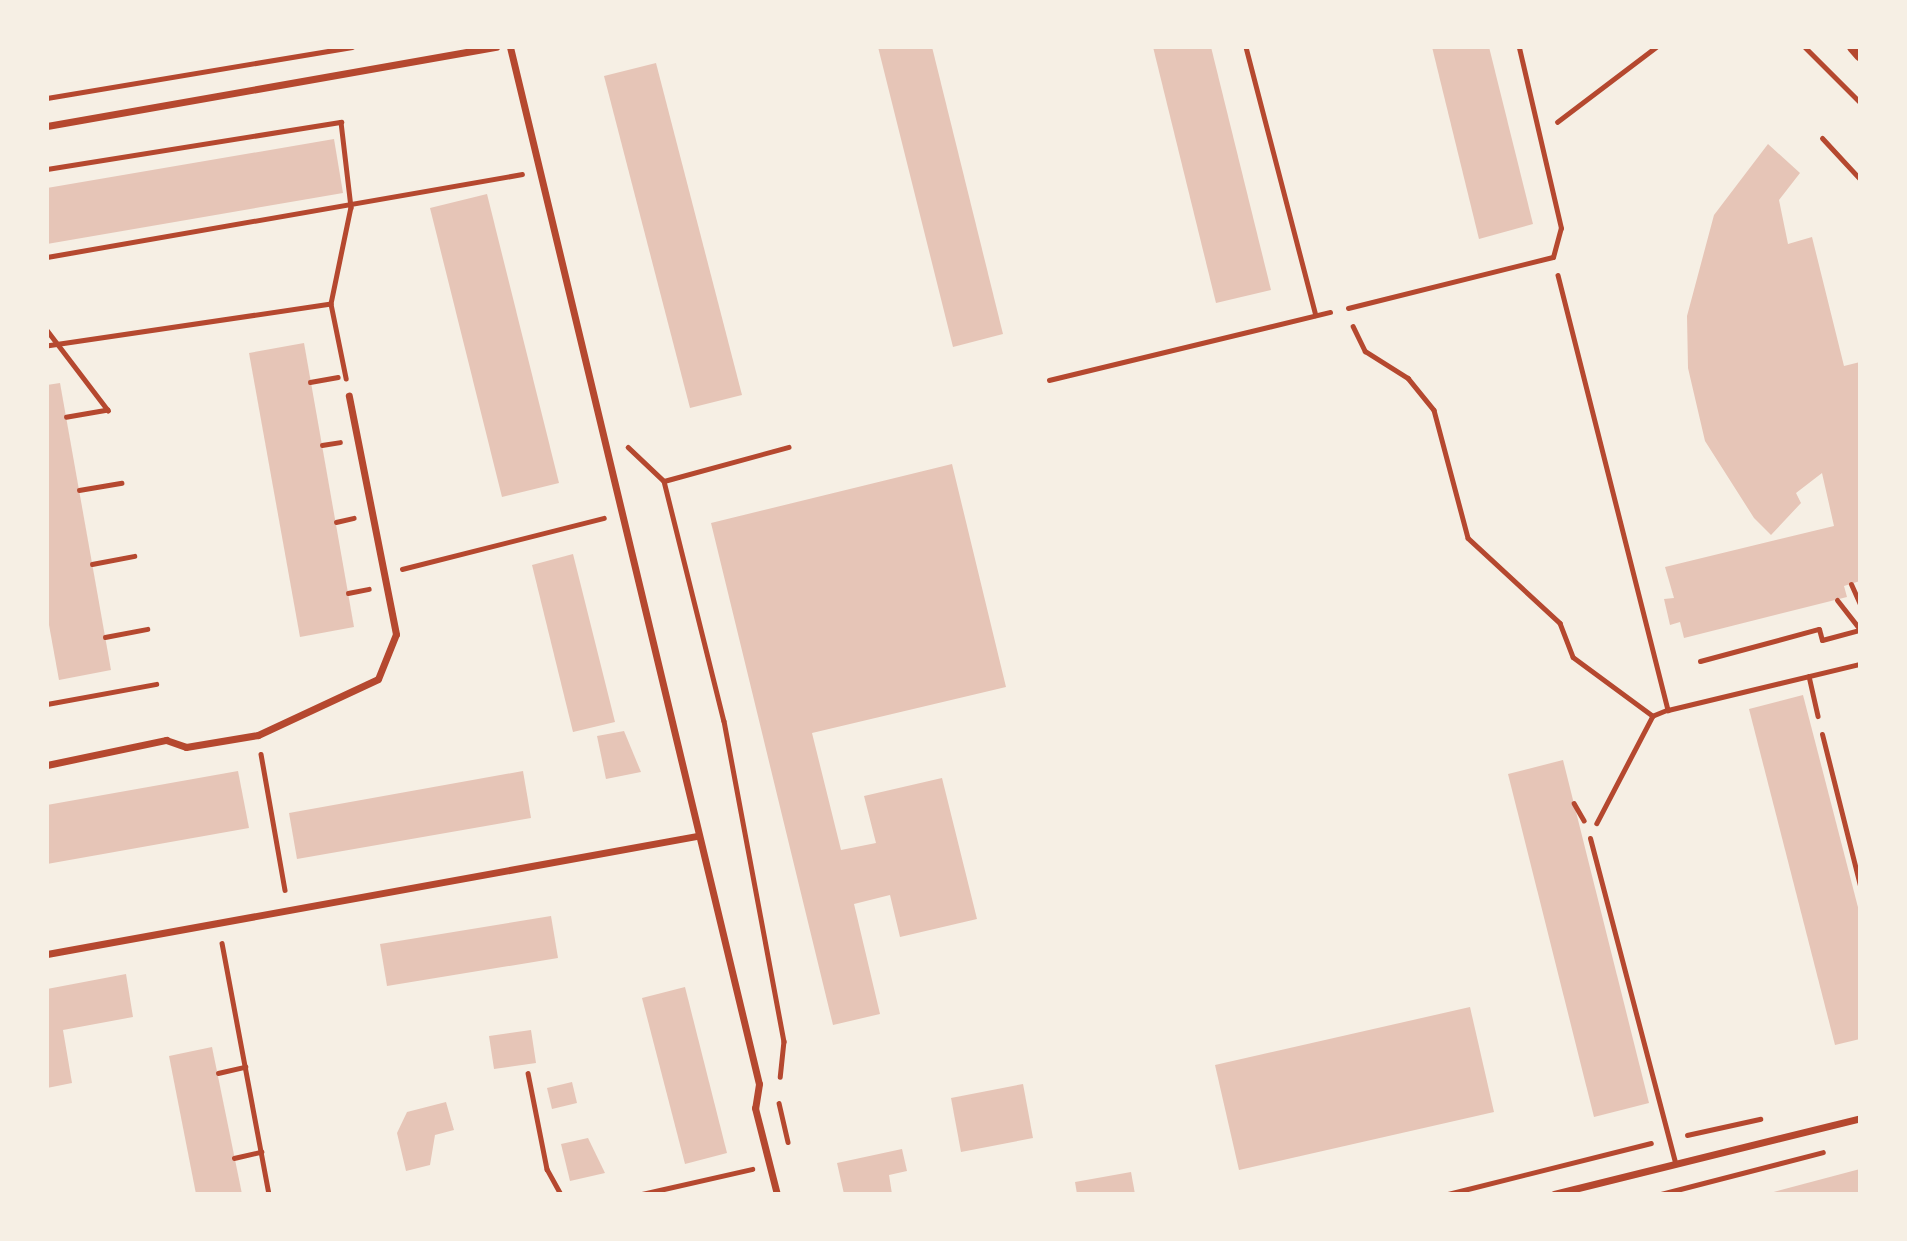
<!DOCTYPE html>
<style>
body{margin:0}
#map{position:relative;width:1907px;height:1241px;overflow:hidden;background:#f6efe4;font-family:Manrope,sans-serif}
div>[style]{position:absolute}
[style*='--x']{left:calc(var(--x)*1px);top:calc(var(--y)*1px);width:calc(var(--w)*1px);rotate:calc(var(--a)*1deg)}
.building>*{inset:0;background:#e6c5b7}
.path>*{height:4.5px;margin:-2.25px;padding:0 2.25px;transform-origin:2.25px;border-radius:2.25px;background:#b5482f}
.service>*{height:5px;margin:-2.5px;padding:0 2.5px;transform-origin:2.5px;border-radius:2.5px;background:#b5482f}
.minor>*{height:7px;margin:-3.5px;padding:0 3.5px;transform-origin:3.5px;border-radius:3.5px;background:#b5482f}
.tertiary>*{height:12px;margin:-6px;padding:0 6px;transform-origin:6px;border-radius:6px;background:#b5482f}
span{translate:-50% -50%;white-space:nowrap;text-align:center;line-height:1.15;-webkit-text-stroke:7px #f6efe4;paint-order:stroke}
.frame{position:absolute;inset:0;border:49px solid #f6efe4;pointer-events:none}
</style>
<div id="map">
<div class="building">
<div style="clip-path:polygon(878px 47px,932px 47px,1003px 334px,953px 347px)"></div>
<div style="clip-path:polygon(1153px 47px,1211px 47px,1271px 290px,1216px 303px)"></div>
<div style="clip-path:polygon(1432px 47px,1489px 47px,1533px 224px,1479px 239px)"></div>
<div style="clip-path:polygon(656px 63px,742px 395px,690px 408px,604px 76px)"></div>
<div style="clip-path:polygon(334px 139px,343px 193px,47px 244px,47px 188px)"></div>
<div style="clip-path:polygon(1768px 144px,1800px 173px,1779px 200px,1788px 244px,1812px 237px,1844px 366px,1860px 362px,1860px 581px,1844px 586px,1847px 597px,1684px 638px,1680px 622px,1670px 625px,1664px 599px,1674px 598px,1665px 567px,1834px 526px,1822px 473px,1796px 493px,1801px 503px,1771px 535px,1754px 518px,1705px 441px,1688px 368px,1687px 316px,1714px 215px)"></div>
<div style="clip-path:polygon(487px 194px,559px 483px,502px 497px,430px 208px)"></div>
<div style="clip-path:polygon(304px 343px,354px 627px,300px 637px,249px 353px)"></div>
<div style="clip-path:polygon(60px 383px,111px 670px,59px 680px,47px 614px,47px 385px)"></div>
<div style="clip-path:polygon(952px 464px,1006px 687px,812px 733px,841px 850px,876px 843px,864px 796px,942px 778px,977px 919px,900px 937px,890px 895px,854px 904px,880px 1014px,833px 1025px,711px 523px)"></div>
<div style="clip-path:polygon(573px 554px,615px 722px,573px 732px,532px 565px)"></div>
<div style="clip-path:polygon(1803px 695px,1860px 915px,1860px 1039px,1835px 1045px,1749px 709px)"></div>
<div style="clip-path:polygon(624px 731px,641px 772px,606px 779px,597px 736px)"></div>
<div style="clip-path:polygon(1563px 760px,1649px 1103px,1594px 1117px,1508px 774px)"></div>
<div style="clip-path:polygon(238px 771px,249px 828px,47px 864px,47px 805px)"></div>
<div style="clip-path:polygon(523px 771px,531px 818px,297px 859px,289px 813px)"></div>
<div style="clip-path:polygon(551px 916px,558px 958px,387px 986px,380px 944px)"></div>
<div style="clip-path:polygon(126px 974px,133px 1017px,63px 1030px,72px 1083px,47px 1088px,47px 989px)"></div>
<div style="clip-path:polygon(685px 987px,727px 1153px,685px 1164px,642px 998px)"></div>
<div style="clip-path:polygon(1470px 1007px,1494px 1112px,1239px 1170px,1215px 1065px)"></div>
<div style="clip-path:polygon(531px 1030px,536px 1063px,494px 1069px,489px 1036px)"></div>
<div style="clip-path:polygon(212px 1047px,242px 1194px,196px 1194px,169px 1056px)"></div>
<div style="clip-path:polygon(572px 1082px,577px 1103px,552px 1109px,547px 1088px)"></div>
<div style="clip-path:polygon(1023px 1084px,1033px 1138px,961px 1152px,951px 1098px)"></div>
<div style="clip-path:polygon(446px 1102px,454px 1130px,435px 1135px,430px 1165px,406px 1171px,397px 1133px,407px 1112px)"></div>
<div style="clip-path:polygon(588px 1138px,605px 1173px,570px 1181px,561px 1144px)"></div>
<div style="clip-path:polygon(902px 1149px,907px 1171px,889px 1175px,892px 1194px,844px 1194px,837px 1163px)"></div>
<div style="clip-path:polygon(1860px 1169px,1860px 1194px,1770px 1194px,1770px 1193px)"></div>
<div style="clip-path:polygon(1131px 1172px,1135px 1194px,1077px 1194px,1075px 1182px)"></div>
</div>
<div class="path">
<div style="--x:1246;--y:47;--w:277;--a:75.4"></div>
<div style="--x:1805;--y:47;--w:78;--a:45"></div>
<div style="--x:47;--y:98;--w:309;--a:-9.5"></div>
<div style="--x:1557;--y:122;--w:124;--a:-37.1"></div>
<div style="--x:47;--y:169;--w:298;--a:-9.1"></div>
<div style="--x:341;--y:122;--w:86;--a:83.3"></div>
<div style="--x:351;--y:207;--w:99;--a:101.7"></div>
<div style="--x:331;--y:304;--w:287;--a:171.6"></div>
<div style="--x:47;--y:257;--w:482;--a:-9.9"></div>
<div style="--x:1558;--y:275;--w:449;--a:75.8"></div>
<div style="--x:1668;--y:710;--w:16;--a:158"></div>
<div style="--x:1653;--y:716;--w:121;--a:117.6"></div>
<div style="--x:331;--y:304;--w:76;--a:78.5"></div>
<div style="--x:1353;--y:326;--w:28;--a:64"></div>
<div style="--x:1365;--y:351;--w:51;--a:32.1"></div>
<div style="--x:1408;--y:378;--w:41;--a:50.9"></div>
<div style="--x:1434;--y:410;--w:132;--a:75.1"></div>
<div style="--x:1468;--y:538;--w:125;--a:42.7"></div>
<div style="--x:1560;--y:623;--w:36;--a:69"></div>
<div style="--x:1573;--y:657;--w:99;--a:36.4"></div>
<div style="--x:47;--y:330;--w:101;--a:52.7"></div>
<div style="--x:108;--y:410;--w:42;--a:170.3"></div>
<div style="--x:1049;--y:380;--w:289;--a:-13.6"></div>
<div style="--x:310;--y:382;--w:28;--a:-10"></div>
<div style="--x:322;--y:445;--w:18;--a:-9"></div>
<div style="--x:628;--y:447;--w:50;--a:43.4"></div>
<div style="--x:664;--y:481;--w:129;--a:-15.3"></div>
<div style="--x:664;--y:481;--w:247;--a:76"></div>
<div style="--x:724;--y:721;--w:326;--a:79.4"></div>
<div style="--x:784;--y:1041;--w:36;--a:96"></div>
<div style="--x:79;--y:490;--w:43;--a:-9.5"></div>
<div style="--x:336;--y:522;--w:18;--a:-13"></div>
<div style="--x:92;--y:564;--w:43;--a:-10.8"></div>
<div style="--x:402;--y:569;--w:208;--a:-14.2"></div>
<div style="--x:348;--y:593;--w:21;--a:-11"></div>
<div style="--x:105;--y:637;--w:43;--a:-10.8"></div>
<div style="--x:1809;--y:676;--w:41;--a:77.3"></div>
<div style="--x:47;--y:704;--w:111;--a:-10.4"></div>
<div style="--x:1668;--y:710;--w:197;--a:-13.5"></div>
<div style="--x:261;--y:754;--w:138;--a:80"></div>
<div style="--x:1574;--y:803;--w:20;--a:60"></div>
<div style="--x:222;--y:943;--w:255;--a:79.4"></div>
<div style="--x:218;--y:1073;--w:28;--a:-13"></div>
<div style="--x:528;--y:1073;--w:98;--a:78.8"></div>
<div style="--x:547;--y:1169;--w:29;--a:61"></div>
<div style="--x:779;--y:1103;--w:40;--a:77"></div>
<div style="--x:1687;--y:1135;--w:75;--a:-12.4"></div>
<div style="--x:234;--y:1158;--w:28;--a:-13"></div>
<div style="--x:642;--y:1194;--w:113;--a:-12.8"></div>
<div style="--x:1448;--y:1194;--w:209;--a:-14.1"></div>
<div style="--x:1661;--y:1194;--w:167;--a:-14.5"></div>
</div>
<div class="service">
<div style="--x:1822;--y:138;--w:56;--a:47.2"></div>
<div style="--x:1348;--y:308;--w:211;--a:-14"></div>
<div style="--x:1553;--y:257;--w:30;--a:-75"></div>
<div style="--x:1561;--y:228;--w:186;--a:-103.1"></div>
<div style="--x:1851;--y:584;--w:22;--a:66"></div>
<div style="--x:1837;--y:600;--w:37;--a:52"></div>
<div style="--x:1700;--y:661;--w:123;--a:-15.1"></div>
<div style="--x:1819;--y:629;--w:11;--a:75"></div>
<div style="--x:1822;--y:640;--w:39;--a:-15"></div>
<div style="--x:1822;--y:734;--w:156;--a:75.9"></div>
<div style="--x:1590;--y:838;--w:336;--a:75.3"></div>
</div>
<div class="minor">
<div style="--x:510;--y:47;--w:1066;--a:76.5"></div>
<div style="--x:759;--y:1084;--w:24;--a:99"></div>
<div style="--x:755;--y:1108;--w:89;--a:75.7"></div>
<div style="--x:47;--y:126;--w:456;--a:-10"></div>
<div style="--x:47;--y:765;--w:122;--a:-11.9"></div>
<div style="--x:166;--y:740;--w:21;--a:19"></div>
<div style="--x:186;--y:747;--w:73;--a:-9.5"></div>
<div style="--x:258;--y:735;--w:132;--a:-25"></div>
<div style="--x:378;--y:679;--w:48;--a:-68.2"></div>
<div style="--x:396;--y:634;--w:243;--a:-101.2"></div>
<div style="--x:47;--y:954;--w:661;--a:-10.29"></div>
<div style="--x:1554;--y:1194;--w:315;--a:-13.9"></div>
</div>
<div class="tertiary">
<div style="--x:1853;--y:47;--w:11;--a:49"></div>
</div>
<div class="frame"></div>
</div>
